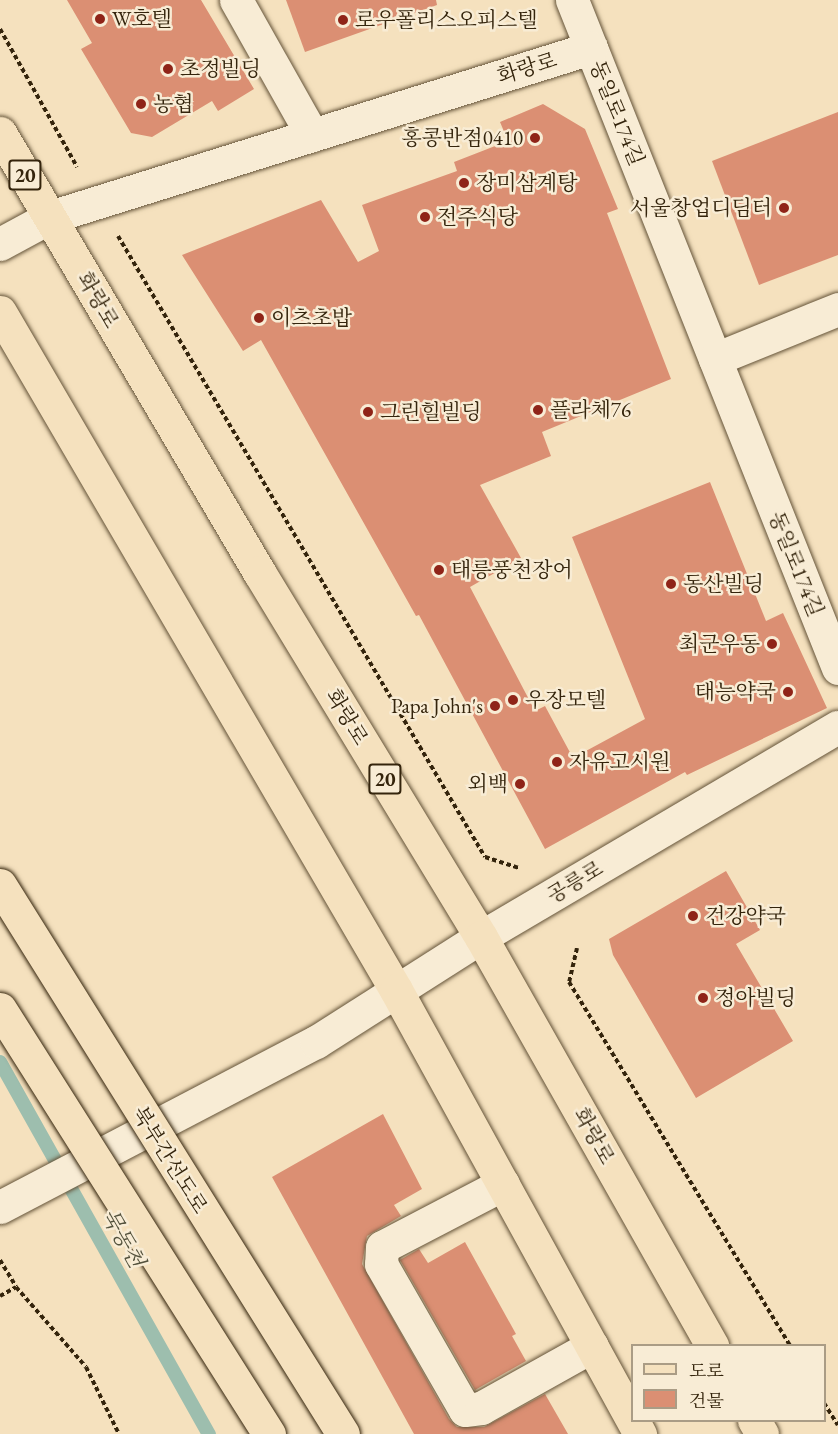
<!DOCTYPE html>
<meta charset="utf-8">
<style>
body{margin:0}
#map{position:relative;width:838px;height:1434px;overflow:hidden;background:#f5e1be;font-family:"EB Garamond","Noto Serif KR",serif}
div>[style]{position:absolute}
[style*='--x']{left:calc(var(--x)*1px);top:calc(var(--y)*1px);width:calc(var(--w)*1px);rotate:calc(var(--a)*1deg)}
.stream>*{height:14px;margin:-7px;padding:0 7px;transform-origin:7px;border-radius:7px;background:#9dbeae}
.building>*{inset:0;background:#db8f73}
.path>*{height:4px;margin-top:-2px;transform-origin:0;background:repeating-linear-gradient(90deg,#34240c 0 4.5px,transparent 0 7.5px)}
.roads{filter:drop-shadow(0 0 2px #645338) drop-shadow(0 0 2px #645338)}
.minor>*{height:33px;margin:-16.5px;padding:0 16.5px;transform-origin:16.5px;border-radius:16.5px;background:#f8ecd5}
.major>*{height:33px;margin:-16.5px;padding:0 16.5px;transform-origin:16.5px;border-radius:16.5px;background:#f5e1be}
.bridges{filter:drop-shadow(0 0 2px #34240c) drop-shadow(0 0 2px #34240c)}
.highway-bridge>*{height:33px;margin:-16.5px;padding:0 16.5px;transform-origin:16.5px;border-radius:16.5px;background:#f5e1be}
.dots>*{width:16px;height:16px;translate:-50% -50%;box-sizing:border-box;border:3px solid #f8ecd5;border-radius:50%}
span{translate:-50% -50%;white-space:nowrap;text-align:center;line-height:1.15;-webkit-text-stroke:5px #f8ecd5;paint-order:stroke}
.shield-label span{padding:2px 4px;background:#f8ecd5;border:2px solid;border-radius:4px;-webkit-text-stroke-width:0}
.shield-label{font-size:20px;color:#34240c;font-weight:700}
.poi-label{font-size:21px;color:#34240c}
.left{translate:0 -50%;text-align:left}
.right{translate:-100% -50%;text-align:right}
.street-label{font-size:21px;color:#34240c}
.water-label{font-size:22px;color:#54523d;font-style:italic}
.legend{position:absolute;left:631px;top:1344px;width:195px;height:78px;box-sizing:border-box;background:#f8ecd5;border:2px solid #aa9c85;margin:0;padding:8px 10px;list-style:none;font-size:18px;color:#34240c}
.legend li{display:flex;align-items:center;gap:12px;height:30px}
.legend b{width:30px;border:2px solid #aa9c85}
</style>
<div id="map">
<div class="stream">
<div style="--x:0;--y:1062;--w:427;--a:60.7"></div>
</div>
<div class="building">
<div style="clip-path:polygon(67px 0,201px 0,254px 89px,218px 111px,212px 101px,152px 137px,131px 133px,81px 49px,92px 43px)"></div>
<div style="clip-path:polygon(286px 0,436px 0,437px 5px,305px 52px)"></div>
<div style="clip-path:polygon(543px 104px,585px 129px,618px 209px,607px 213px,671px 379px,542px 432px,551px 456px,480px 485px,521px 558px,470px 587px,535px 711px,545px 706px,573px 758px,645px 719px,572px 537px,710px 482px,766px 621px,783px 613px,827px 708px,687px 775px,685px 772px,545px 849px,419px 615px,416px 616px,261px 340px,243px 351px,182px 255px,321px 200px,358px 262px,379px 251px,362px 205px,457px 171px,454px 162px,508px 141px,500px 122px)"></div>
<div style="clip-path:polygon(838px 112px,838px 255px,759px 285px,712px 161px)"></div>
<div style="clip-path:polygon(726px 871px,760px 930px,736px 944px,793px 1041px,696px 1098px,613px 955px,609px 939px)"></div>
<div style="clip-path:polygon(383px 1114px,422px 1189px,394px 1205px,401px 1216px,367px 1236px,362px 1264px,449px 1419px,457px 1427px,484px 1427px,545px 1394px,568px 1434px,414px 1434px,272px 1177px)"></div>
<div style="clip-path:polygon(465px 1242px,516px 1334px,512px 1336px,526px 1361px,475px 1390px,400px 1260px,419px 1249px,428px 1263px)"></div>
</div>
<div class="path">
<div style="--x:0;--y:29;--w:158;--a:60.8"></div>
<div style="--x:118;--y:236;--w:721;--a:59.42"></div>
<div style="--x:485;--y:857;--w:36;--a:18"></div>
<div style="--x:577;--y:948;--w:35;--a:103"></div>
<div style="--x:569;--y:982;--w:426;--a:58.7"></div>
<div style="--x:0;--y:1260;--w:31;--a:59"></div>
<div style="--x:16;--y:1287;--w:106;--a:48.8"></div>
<div style="--x:86;--y:1367;--w:75;--a:63.8"></div>
<div style="--x:0;--y:1296;--w:18;--a:-29"></div>
<div style="--x:824;--y:1403;--w:26;--a:58"></div>
</div>
<div class="roads">
<div class="minor">
<div style="--x:236;--y:0;--w:155;--a:60.6"></div>
<div style="--x:572;--y:0;--w:719;--a:68.29"></div>
<div style="--x:0;--y:244;--w:57;--a:-28.4"></div>
<div style="--x:50;--y:217;--w:567;--a:-17.35"></div>
<div style="--x:715;--y:359;--w:133;--a:-22.1"></div>
<div style="--x:503;--y:1184;--w:136;--a:152.5"></div>
<div style="--x:382;--y:1247;--w:17;--a:93"></div>
<div style="--x:381;--y:1264;--w:168;--a:60.1"></div>
<div style="--x:465;--y:1410;--w:16;--a:-7"></div>
<div style="--x:481;--y:1408;--w:127;--a:-29.2"></div>
<div style="--x:0;--y:1207;--w:356;--a:-27.6"></div>
<div style="--x:316;--y:1042;--w:196;--a:-32.5"></div>
<div style="--x:481;--y:937;--w:414;--a:-30.5"></div>
</div>
<div class="major">
<div style="--x:0;--y:133;--w:510;--a:59.46"></div>
<div style="--x:259;--y:572;--w:427;--a:58.7"></div>
<div style="--x:481;--y:937;--w:470;--a:60.5"></div>
<div style="--x:0;--y:312;--w:785;--a:59.71"></div>
<div style="--x:396;--y:990;--w:507;--a:61.21"></div>
<div style="--x:754;--y:1420;--w:16;--a:60"></div>
</div>
</div>
<div class="bridges">
<div class="highway-bridge">
<div style="--x:0;--y:885;--w:647;--a:58"></div>
<div style="--x:0;--y:1009;--w:503;--a:57.67"></div>
</div>
</div>
<div class="dots">
<div style="left:100px;top:19px;background:#8f2418"></div>
<div style="left:343px;top:20px;background:#8f2418"></div>
<div style="left:168px;top:69px;background:#8f2418"></div>
<div style="left:141px;top:104px;background:#8f2418"></div>
<div style="left:535px;top:138px;background:#8f2418"></div>
<div style="left:464px;top:183px;background:#8f2418"></div>
<div style="left:784px;top:208px;background:#8f2418"></div>
<div style="left:425px;top:217px;background:#8f2418"></div>
<div style="left:259px;top:318px;background:#8f2418"></div>
<div style="left:538px;top:410px;background:#8f2418"></div>
<div style="left:368px;top:412px;background:#8f2418"></div>
<div style="left:439px;top:570px;background:#8f2418"></div>
<div style="left:671px;top:584px;background:#8f2418"></div>
<div style="left:772px;top:644px;background:#8f2418"></div>
<div style="left:788px;top:692px;background:#8f2418"></div>
<div style="left:513px;top:700px;background:#8f2418"></div>
<div style="left:495px;top:706px;background:#8f2418"></div>
<div style="left:557px;top:762px;background:#8f2418"></div>
<div style="left:520px;top:784px;background:#8f2418"></div>
<div style="left:693px;top:916px;background:#8f2418"></div>
<div style="left:703px;top:998px;background:#8f2418"></div>
</div>
<div class="shield-label">
<span style="left:25px;top:175px">20</span>
<span style="left:385px;top:779px">20</span>
</div>
<div class="poi-label">
<span class="left" style="left:112px;top:19px">W호텔</span>
<span class="left" style="left:355px;top:20px">로우폴리스오피스텔</span>
<span class="left" style="left:180px;top:69px">초정빌딩</span>
<span class="left" style="left:153px;top:104px">농협</span>
<span class="right" style="left:523px;top:138px">홍콩반점0410</span>
<span class="left" style="left:476px;top:183px">장미삼계탕</span>
<span class="right" style="left:772px;top:208px">서울창업디딤터</span>
<span class="left" style="left:437px;top:217px">전주식당</span>
<span class="left" style="left:271px;top:318px">이츠초밥</span>
<span class="left" style="left:550px;top:410px">플라체76</span>
<span class="left" style="left:380px;top:412px">그린힐빌딩</span>
<span class="left" style="left:451px;top:570px">태릉풍천장어</span>
<span class="left" style="left:683px;top:584px">동산빌딩</span>
<span class="right" style="left:760px;top:644px">최군우동</span>
<span class="right" style="left:776px;top:692px">태능약국</span>
<span class="left" style="left:525px;top:700px">우장모텔</span>
<span class="right" style="left:483px;top:706px">Papa John's</span>
<span class="left" style="left:569px;top:762px">자유고시원</span>
<span class="right" style="left:508px;top:784px">외백</span>
<span class="left" style="left:705px;top:916px">건강약국</span>
<span class="left" style="left:715px;top:998px">정아빌딩</span>
</div>
<div class="street-label">
<span style="left:527px;top:68px;rotate:-17deg">화랑로</span>
<span style="left:617px;top:113px;rotate:68deg">동일로174길</span>
<span style="left:98px;top:300px;rotate:60deg">화랑로</span>
<span style="left:796px;top:564px;rotate:68deg">동일로174길</span>
<span style="left:347px;top:717px;rotate:59deg">화랑로</span>
<span style="left:575px;top:882px;rotate:-31deg">공릉로</span>
<span style="left:594px;top:1136px;rotate:61deg">화랑로</span>
<span style="left:170px;top:1160px;rotate:58deg">북부간선도로</span>
</div>
<div class="water-label">
<span style="left:123px;top:1238px;rotate:61deg">묵동천</span>
</div>
<ul class="legend">
<li><b style="height:8px;background:#f5e1be"></b>도로</li>
<li><b style="height:16px;background:#db8f73"></b>건물</li>
</ul>
</div>
